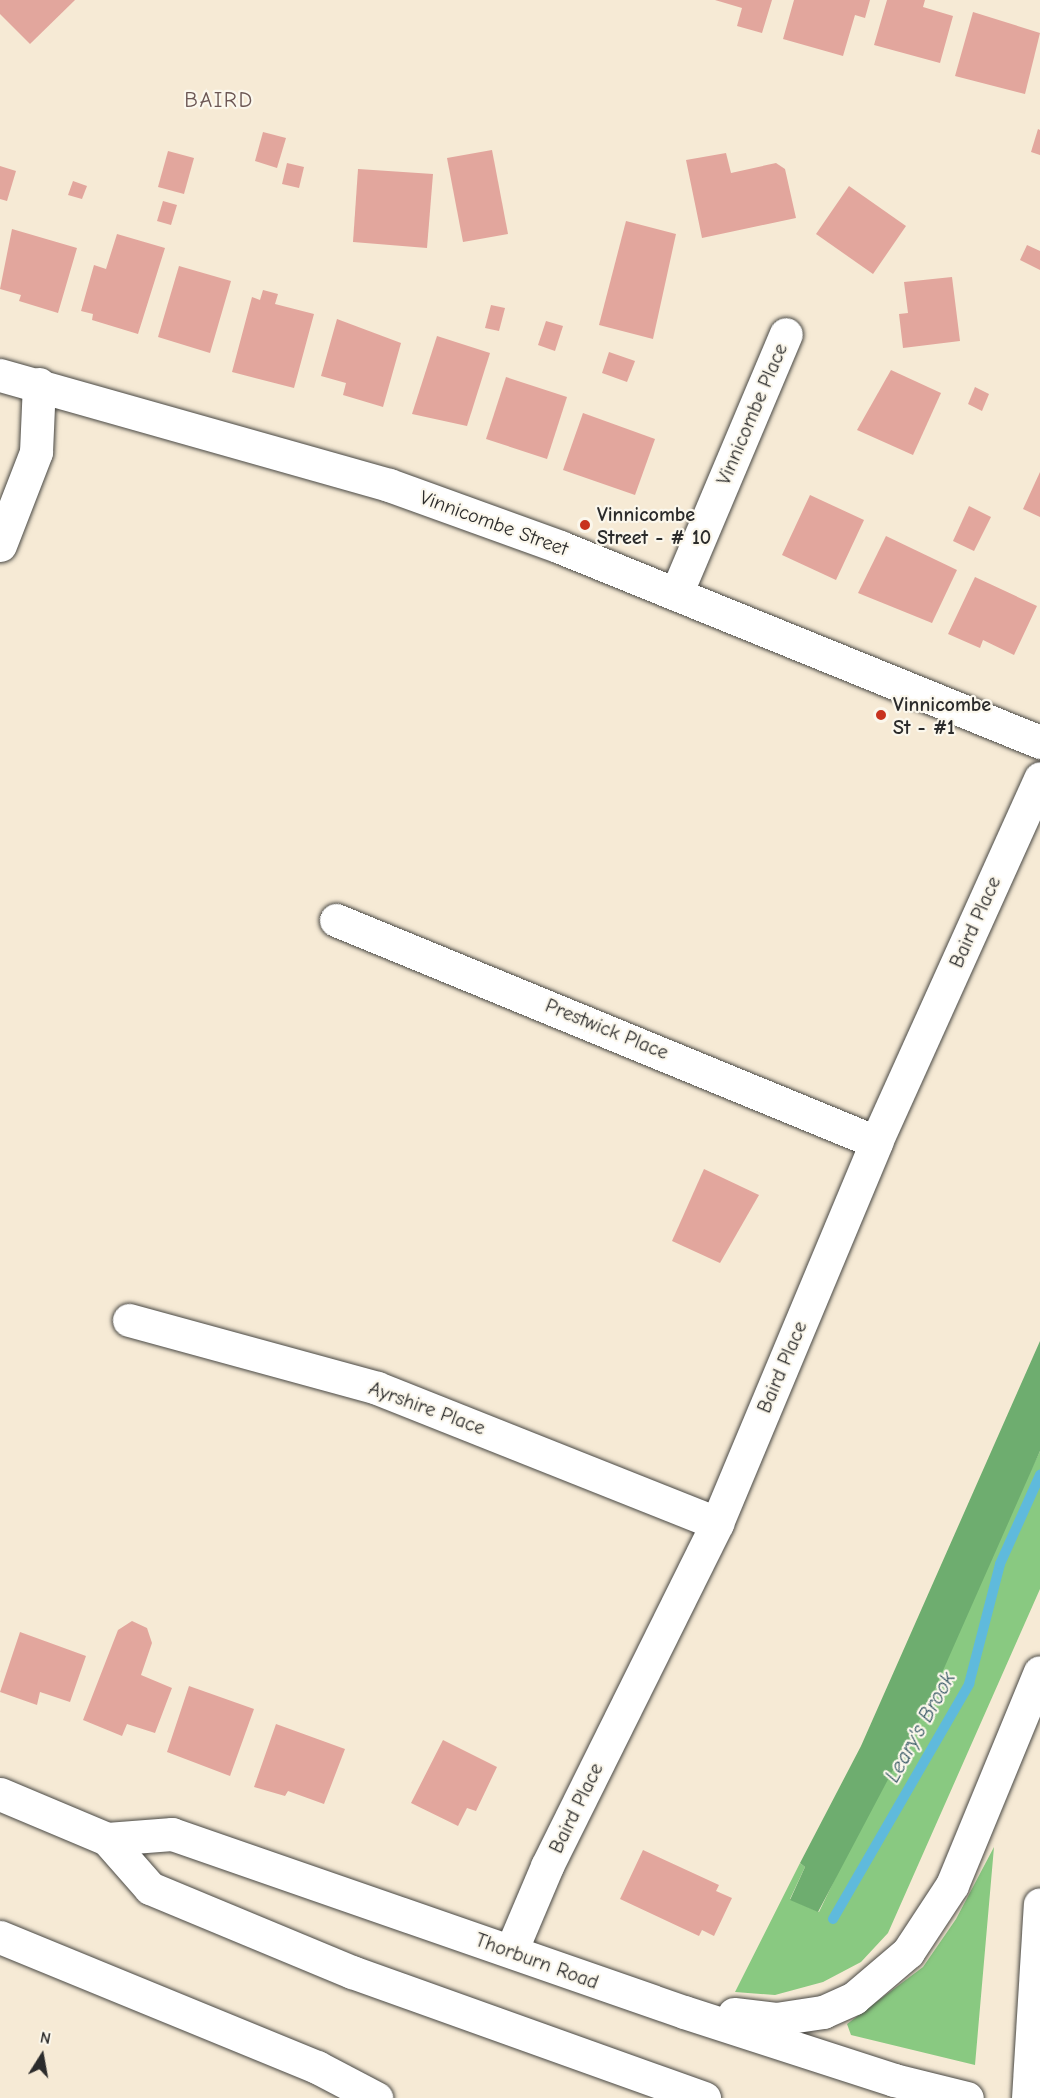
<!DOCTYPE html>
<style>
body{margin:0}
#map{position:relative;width:1040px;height:2098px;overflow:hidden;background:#f6ead5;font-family:"Comic Neue",sans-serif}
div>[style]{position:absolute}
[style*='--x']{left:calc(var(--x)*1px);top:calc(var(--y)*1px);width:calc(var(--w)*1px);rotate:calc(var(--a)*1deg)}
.green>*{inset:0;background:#89c981}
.forest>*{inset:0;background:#6ead6f}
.stream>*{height:10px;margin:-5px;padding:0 5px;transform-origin:5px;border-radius:5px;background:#5fbadc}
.building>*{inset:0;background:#e2a69d}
.roads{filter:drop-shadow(0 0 2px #494844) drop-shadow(0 0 2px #494844)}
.minor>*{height:33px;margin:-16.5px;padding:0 16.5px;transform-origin:16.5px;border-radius:16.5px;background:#fff}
.major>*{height:33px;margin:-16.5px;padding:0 16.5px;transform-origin:16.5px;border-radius:16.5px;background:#fff}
.dots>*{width:16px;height:16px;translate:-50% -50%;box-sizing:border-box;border:3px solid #fbf7ec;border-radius:50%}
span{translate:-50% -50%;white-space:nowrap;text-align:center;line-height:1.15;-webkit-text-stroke:4.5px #fbf7ec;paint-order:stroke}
.street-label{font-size:20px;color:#2b2b2b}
.poi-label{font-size:20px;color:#2b2b2b;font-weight:700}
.left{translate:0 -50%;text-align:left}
.water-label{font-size:21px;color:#3d5d69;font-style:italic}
.quarter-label{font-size:22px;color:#6b5653;letter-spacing:1.5px}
.north{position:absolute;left:12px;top:2026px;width:60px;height:60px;-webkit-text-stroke:4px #fbf7ec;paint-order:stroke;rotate:11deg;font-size:16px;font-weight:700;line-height:24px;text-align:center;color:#2b2b2b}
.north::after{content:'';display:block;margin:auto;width:21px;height:27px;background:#2b2b2b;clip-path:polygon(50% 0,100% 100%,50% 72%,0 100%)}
</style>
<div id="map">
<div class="green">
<div style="clip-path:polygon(1040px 1451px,1040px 1589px,888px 1933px,861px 1962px,823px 1982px,775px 1995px,735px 1992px,800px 1863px,805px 1867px,790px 1899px,819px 1912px)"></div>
<div style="clip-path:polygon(994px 1847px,975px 2065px,851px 2035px,847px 2024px,923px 1967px,956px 1919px)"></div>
</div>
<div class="forest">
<div style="clip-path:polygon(1040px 1341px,1040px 1451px,930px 1700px,818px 1912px,790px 1900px,805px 1867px,800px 1863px,861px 1746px)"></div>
</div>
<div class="stream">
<div style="--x:833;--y:1919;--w:272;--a:-59.9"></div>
<div style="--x:969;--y:1684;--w:124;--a:-75.5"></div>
<div style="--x:1000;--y:1564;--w:98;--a:-65.8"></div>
</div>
<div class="building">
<div style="clip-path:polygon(0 0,75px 0,30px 44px,0 14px)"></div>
<div style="clip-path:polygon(715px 0,772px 0,762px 33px,737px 26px,742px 8px)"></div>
<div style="clip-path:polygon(794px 0,870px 0,865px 18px,855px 15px,843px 56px,783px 39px)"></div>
<div style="clip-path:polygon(887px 0,925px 0,923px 7px,953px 16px,940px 63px,874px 45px)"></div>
<div style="clip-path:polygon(973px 12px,1040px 33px,1025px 94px,955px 76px)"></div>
<div style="clip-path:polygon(1038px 129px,1040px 130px,1040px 155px,1031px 152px)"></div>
<div style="clip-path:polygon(263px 132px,286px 138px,277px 168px,255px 161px)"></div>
<div style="clip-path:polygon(492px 150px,508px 234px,463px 242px,447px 158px)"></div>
<div style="clip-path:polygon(168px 151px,194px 158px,184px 194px,158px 187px)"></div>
<div style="clip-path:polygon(726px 153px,731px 173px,776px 163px,785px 169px,796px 218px,702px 238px,686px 160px)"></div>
<div style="clip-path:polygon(287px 163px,304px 167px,299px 188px,282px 184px)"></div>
<div style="clip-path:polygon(0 166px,16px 171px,7px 201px,0 199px)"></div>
<div style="clip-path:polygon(358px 169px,433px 174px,427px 248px,353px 242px)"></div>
<div style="clip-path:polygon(73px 181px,87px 186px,82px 199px,68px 195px)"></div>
<div style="clip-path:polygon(849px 186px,906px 226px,873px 274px,816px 234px)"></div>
<div style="clip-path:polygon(163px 201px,177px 205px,171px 225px,157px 221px)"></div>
<div style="clip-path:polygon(626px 221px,676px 234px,653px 339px,599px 325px)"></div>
<div style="clip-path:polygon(12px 229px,77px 248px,58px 313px,19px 301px,21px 295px,0 289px)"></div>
<div style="clip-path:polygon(117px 234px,165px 248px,138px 334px,92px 320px,93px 314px,81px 311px,94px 265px,106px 269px)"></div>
<div style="clip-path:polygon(1027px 245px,1040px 251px,1040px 270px,1020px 260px)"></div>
<div style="clip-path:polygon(179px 266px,231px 281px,210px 353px,158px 337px)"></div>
<div style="clip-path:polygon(952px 277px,960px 341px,903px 348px,899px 314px,908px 313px,904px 282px)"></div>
<div style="clip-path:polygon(263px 290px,278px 294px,275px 304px,314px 314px,294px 388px,232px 372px,252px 297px,260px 300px)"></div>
<div style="clip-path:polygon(491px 305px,505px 308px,499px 331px,485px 328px)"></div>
<div style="clip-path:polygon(337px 319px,401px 343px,383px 407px,343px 395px,346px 383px,321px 376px)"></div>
<div style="clip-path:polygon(546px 321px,563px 326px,555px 351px,538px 345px)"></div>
<div style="clip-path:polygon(437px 336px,490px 353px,467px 426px,412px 414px)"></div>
<div style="clip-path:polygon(609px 352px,635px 361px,627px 382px,602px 373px)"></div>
<div style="clip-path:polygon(891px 370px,941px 393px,913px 455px,857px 430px)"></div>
<div style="clip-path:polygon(506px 377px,567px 397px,547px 459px,486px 439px)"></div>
<div style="clip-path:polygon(975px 387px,989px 394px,982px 411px,968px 404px)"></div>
<div style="clip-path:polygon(583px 413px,655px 439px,635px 495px,563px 470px)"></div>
<div style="clip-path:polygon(1040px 472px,1040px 517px,1023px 509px)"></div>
<div style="clip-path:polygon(810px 495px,864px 520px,836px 580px,782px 555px)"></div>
<div style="clip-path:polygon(969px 506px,991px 517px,974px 551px,953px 541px)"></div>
<div style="clip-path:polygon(886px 536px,957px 570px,932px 623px,858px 593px)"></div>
<div style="clip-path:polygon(975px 577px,1037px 606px,1014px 655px,983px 640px,980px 648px,948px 634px)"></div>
<div style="clip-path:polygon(704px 1169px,759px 1195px,720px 1263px,672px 1241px)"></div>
<div style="clip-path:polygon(132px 1621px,147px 1628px,152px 1643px,141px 1675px,172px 1688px,155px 1733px,127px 1724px,122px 1736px,83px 1720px,118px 1630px)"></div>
<div style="clip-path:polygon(20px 1632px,86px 1656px,70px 1702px,40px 1692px,37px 1705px,0 1692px)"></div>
<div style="clip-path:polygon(189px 1686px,254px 1709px,230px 1776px,167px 1752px)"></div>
<div style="clip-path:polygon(276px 1724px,345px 1749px,324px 1804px,288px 1791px,285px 1796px,254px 1787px)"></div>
<div style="clip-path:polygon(443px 1740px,497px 1767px,476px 1811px,467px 1808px,458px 1826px,411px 1803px)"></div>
<div style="clip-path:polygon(643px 1850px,719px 1885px,716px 1891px,732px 1898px,714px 1936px,702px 1930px,699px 1936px,620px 1899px)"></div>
</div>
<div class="roads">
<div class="minor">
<div style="--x:0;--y:375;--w:404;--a:15.8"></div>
<div style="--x:389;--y:485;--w:182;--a:19.9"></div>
<div style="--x:560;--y:547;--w:518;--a:22.11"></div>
<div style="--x:0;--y:545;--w:100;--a:-68.8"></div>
<div style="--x:36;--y:452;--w:68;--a:-87.5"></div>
<div style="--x:676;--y:594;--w:282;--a:-67.1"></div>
<div style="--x:336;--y:920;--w:584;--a:22.35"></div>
<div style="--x:129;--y:1320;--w:257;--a:15.3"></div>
<div style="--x:377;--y:1388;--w:366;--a:21.7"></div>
<div style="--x:0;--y:1937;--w:343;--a:22.3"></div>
<div style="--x:317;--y:2067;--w:67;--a:27.7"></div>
<div style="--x:511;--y:1951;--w:92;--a:-67"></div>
<div style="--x:547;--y:1866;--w:383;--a:-63.6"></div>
<div style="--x:717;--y:1523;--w:413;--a:-67.3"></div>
<div style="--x:876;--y:1142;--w:399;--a:-65.7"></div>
</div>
<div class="major">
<div style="--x:0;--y:1794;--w:116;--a:22.8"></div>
<div style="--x:107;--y:1839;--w:65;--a:48.7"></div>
<div style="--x:150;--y:1888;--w:219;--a:22.6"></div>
<div style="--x:352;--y:1972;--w:374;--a:19.7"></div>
<div style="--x:107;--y:1839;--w:65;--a:-4.4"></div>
<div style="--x:172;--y:1834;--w:542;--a:19.17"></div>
<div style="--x:684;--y:2012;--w:221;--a:17.9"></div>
<div style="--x:894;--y:2080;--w:75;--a:13.9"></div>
<div style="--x:734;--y:2014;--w:42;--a:6.8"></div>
<div style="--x:776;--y:2019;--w:48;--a:-8.5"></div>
<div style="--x:823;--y:2012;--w:34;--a:-24"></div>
<div style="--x:854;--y:1998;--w:71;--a:-40.4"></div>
<div style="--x:908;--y:1952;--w:80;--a:-56.7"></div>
<div style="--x:952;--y:1885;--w:230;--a:-67.6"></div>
<div style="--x:1028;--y:2098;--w:194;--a:-86.5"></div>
</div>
</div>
<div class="dots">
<div style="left:585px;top:525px;background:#c8321e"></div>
<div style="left:881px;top:715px;background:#c8321e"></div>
</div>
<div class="street-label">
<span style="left:752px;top:414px;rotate:-67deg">Vinnicombe Place</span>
<span style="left:494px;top:523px;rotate:20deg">Vinnicombe Street</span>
<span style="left:975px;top:922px;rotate:-66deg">Baird Place</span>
<span style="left:607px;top:1029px;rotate:22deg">Prestwick Place</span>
<span style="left:782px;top:1367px;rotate:-67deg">Baird Place</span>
<span style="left:427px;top:1408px;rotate:20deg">Ayrshire Place</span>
<span style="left:576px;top:1808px;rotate:-64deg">Baird Place</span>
<span style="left:537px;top:1961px;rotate:20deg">Thorburn Road</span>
</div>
<div class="poi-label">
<span class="left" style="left:597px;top:526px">Vinnicombe<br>Street - # 10</span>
<span class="left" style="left:893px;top:716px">Vinnicombe<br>St - #1</span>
</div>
<div class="water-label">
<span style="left:920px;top:1727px;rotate:-61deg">Leary's Brook</span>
</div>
<div class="quarter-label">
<span style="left:219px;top:101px">BAIRD</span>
</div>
<div class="north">N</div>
</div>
